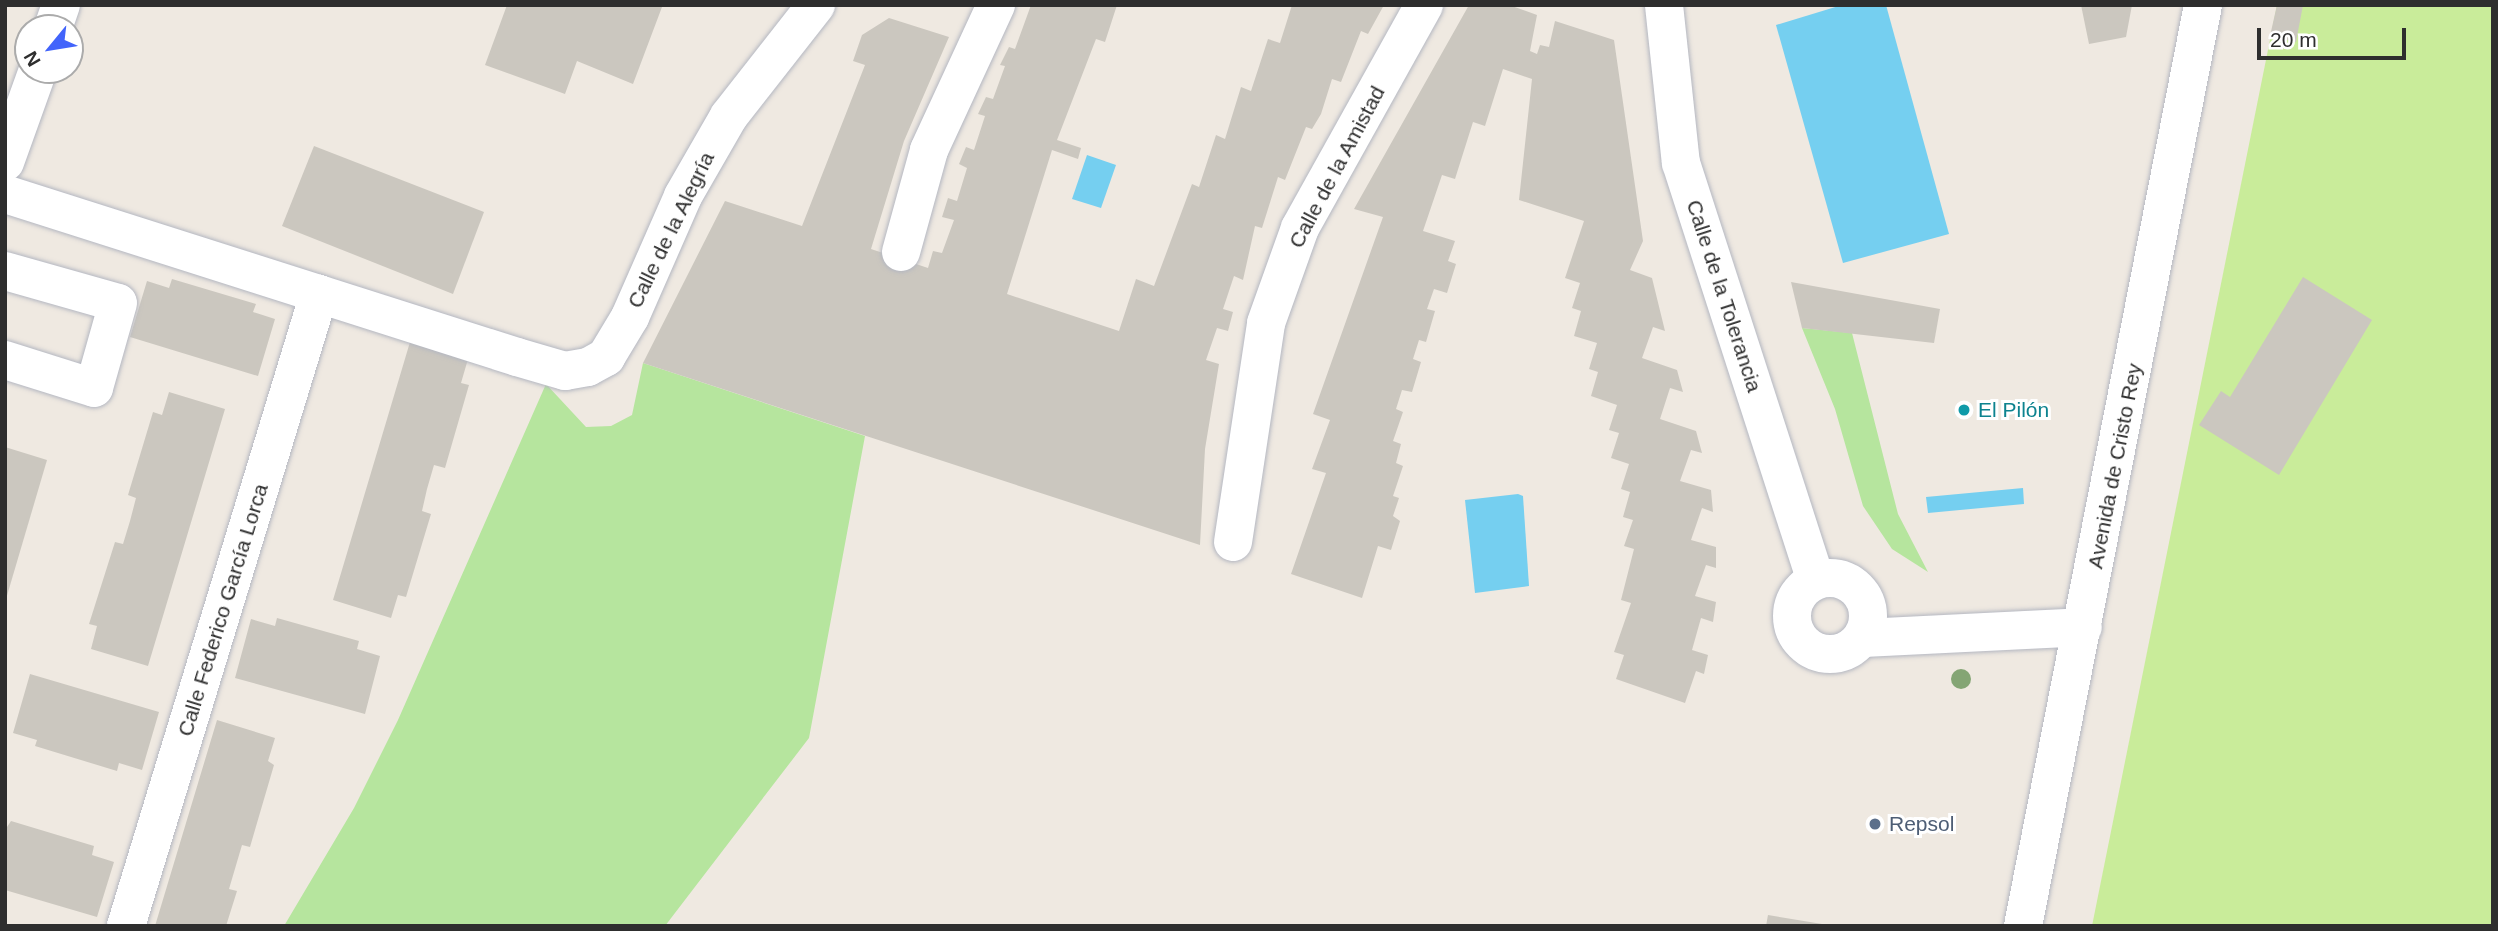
<!DOCTYPE html>
<meta charset="utf-8">
<style>
body{margin:0}
#map{position:relative;width:2498px;height:931px;overflow:hidden;background:#efe9e1;font-family:Arial,sans-serif}
div>[style]{position:absolute}
[style*='--x']{left:calc(var(--x)*1px);top:calc(var(--y)*1px);width:calc(var(--w)*1px);rotate:calc(var(--a)*1deg)}
.green>*{inset:0;background:#b6e59e}
.pitch>*{inset:0;background:#c9ec9a}
.water>*{inset:0;background:#75cff0}
.building>*{inset:0;background:#cbc7bf}
.roads{filter:drop-shadow(0 0 2px #b4b7c1) drop-shadow(0 0 2px #b4b7c1)}
.street>*{height:38px;margin:-19px;padding:0 19px;transform-origin:19px;border-radius:19px;background:#fff}
.street>.ring{margin:-19px;padding:0;box-sizing:content-box;background:none;border:38px solid #fff;border-radius:50%}
.secondary>*{height:38px;margin:-19px;padding:0 19px;transform-origin:19px;border-radius:19px;background:#fff}
.trees>*{width:20px;height:20px;margin:-10px;border-radius:50%;background:#84a574}
.dots>*{width:19px;height:19px;translate:-50% -50%;box-sizing:border-box;border:4px solid #fff;border-radius:50%}
span{translate:-50% -50%;white-space:nowrap;text-align:center;line-height:1.15;-webkit-text-stroke:6px #fff;paint-order:stroke}
.street-label{font-size:21px;color:#2e2e2e}
.culture-label{font-size:21px;color:#0d838f}
.left{translate:0 -50%;text-align:left}
.service-label{font-size:21px;color:#4e5e75}
.frame{position:absolute;inset:0;border:7px solid #2e2e2e;pointer-events:none}
.north{position:absolute;left:14px;top:14px;width:70px;height:70px;box-sizing:border-box;background:#fff;border:2px solid #ababab;border-radius:50%;rotate:240deg;font-size:19px;font-weight:700;line-height:28px;text-align:center;color:#2e2e2e}
.north::after{content:'';display:block;margin:auto;width:24px;height:32px;background:#4264fb;clip-path:polygon(50% 0,100% 100%,50% 72%,0 100%)}
.scale{position:absolute;left:2257px;top:28px;width:149px;height:32px;box-sizing:border-box;border:4px solid #2e2e2e;border-top:0;padding-left:9px;font-size:21px;line-height:24px;white-space:nowrap;color:#2e2e2e;-webkit-text-stroke:5px #fff;paint-order:stroke}
</style>
<div id="map">
<div class="green">
<div style="clip-path:polygon(1802px 328px,1852px 333px,1898px 514px,1928px 572px,1892px 549px,1863px 506px,1835px 409px)"></div>
<div style="clip-path:polygon(643px 363px,865px 436px,809px 738px,665px 926px,284px 926px,354px 808px,398px 720px,546px 384px,586px 427px,611px 426px,632px 415px)"></div>
</div>
<div class="pitch">
<div style="clip-path:polygon(2277px 5px,2493px 5px,2493px 926px,2092px 926px)"></div>
</div>
<div class="water">
<div style="clip-path:polygon(1842px 5px,1886px 5px,1949px 234px,1843px 263px,1776px 25px)"></div>
<div style="clip-path:polygon(1087px 155px,1116px 165px,1101px 208px,1072px 199px)"></div>
<div style="clip-path:polygon(2023px 488px,2024px 504px,1928px 513px,1926px 497px)"></div>
<div style="clip-path:polygon(1518px 494px,1523px 496px,1529px 586px,1475px 593px,1465px 500px)"></div>
</div>
<div class="building">
<div style="clip-path:polygon(507px 5px,657px 5px,662px 7px,633px 84px,577px 61px,565px 94px,485px 65px)"></div>
<div style="clip-path:polygon(1031px 5px,1117px 5px,1105px 42px,1096px 39px,1057px 140px,1081px 148px,1078px 159px,1052px 150px,1007px 294px,1119px 331px,1136px 279px,1154px 286px,1192px 184px,1199px 187px,1216px 135px,1225px 139px,1241px 87px,1251px 91px,1268px 39px,1280px 43px,1292px 5px,1384px 5px,1368px 34px,1361px 31px,1341px 82px,1332px 79px,1321px 114px,1312px 129px,1306px 127px,1285px 180px,1278px 177px,1262px 228px,1255px 226px,1243px 280px,1234px 276px,1223px 309px,1233px 312px,1228px 331px,1217px 328px,1206px 360px,1219px 364px,1205px 449px,1200px 545px,643px 363px,725px 201px,802px 226px,865px 65px,853px 61px,862px 35px,889px 18px,949px 37px,904px 141px,871px 249px,928px 268px,933px 251px,942px 253px,954px 220px,942px 217px,948px 198px,957px 201px,967px 168px,959px 164px,966px 147px,974px 150px,985px 116px,978px 114px,986px 97px,993px 99px,1005px 66px,1000px 65px,1009px 47px,1015px 49px)"></div>
<div style="clip-path:polygon(1469px 5px,1509px 5px,1537px 15px,1530px 51px,1537px 54px,1540px 45px,1549px 47px,1555px 21px,1614px 40px,1643px 241px,1630px 270px,1652px 278px,1665px 331px,1653px 327px,1642px 358px,1677px 370px,1683px 392px,1670px 388px,1660px 419px,1696px 431px,1702px 453px,1691px 450px,1680px 481px,1711px 490px,1713px 512px,1702px 508px,1691px 540px,1716px 547px,1716px 568px,1706px 565px,1695px 596px,1716px 602px,1713px 622px,1701px 618px,1692px 650px,1708px 655px,1704px 674px,1696px 671px,1685px 703px,1616px 679px,1624px 655px,1614px 652px,1631px 603px,1621px 600px,1634px 549px,1624px 546px,1633px 520px,1623px 517px,1630px 492px,1621px 489px,1629px 464px,1611px 458px,1619px 433px,1609px 430px,1617px 405px,1591px 396px,1598px 372px,1589px 369px,1597px 343px,1574px 336px,1581px 311px,1572px 308px,1580px 283px,1565px 278px,1584px 221px,1519px 200px,1532px 79px,1503px 69px,1485px 126px,1473px 122px,1455px 179px,1442px 175px,1423px 231px,1455px 241px,1448px 261px,1456px 264px,1447px 293px,1434px 289px,1427px 309px,1435px 311px,1426px 342px,1419px 340px,1413px 359px,1421px 362px,1412px 392px,1402px 390px,1396px 409px,1403px 412px,1393px 441px,1401px 444px,1396px 463px,1403px 466px,1393px 496px,1399px 498px,1393px 516px,1400px 521px,1391px 550px,1378px 546px,1362px 598px,1291px 574px,1326px 473px,1312px 469px,1330px 420px,1313px 414px,1383px 217px,1354px 209px)"></div>
<div style="clip-path:polygon(2081px 5px,2132px 5px,2126px 37px,2089px 44px)"></div>
<div style="clip-path:polygon(2277px 5px,2303px 5px,2296px 42px,2270px 36px)"></div>
<div style="clip-path:polygon(314px 146px,484px 212px,453px 294px,282px 226px)"></div>
<div style="clip-path:polygon(2303px 277px,2372px 320px,2279px 475px,2199px 425px,2221px 391px,2230px 397px)"></div>
<div style="clip-path:polygon(172px 279px,256px 304px,253px 312px,275px 319px,258px 376px,130px 337px,147px 281px,169px 288px)"></div>
<div style="clip-path:polygon(1791px 282px,1940px 309px,1934px 343px,1802px 328px)"></div>
<div style="clip-path:polygon(410px 342px,468px 359px,461px 383px,469px 385px,445px 468px,434px 465px,427px 489px,422px 511px,431px 514px,406px 597px,398px 595px,391px 618px,333px 600px)"></div>
<div style="clip-path:polygon(169px 392px,225px 409px,148px 666px,91px 649px,97px 626px,89px 624px,115px 542px,123px 544px,130px 521px,136px 498px,128px 495px,153px 412px,162px 415px)"></div>
<div style="clip-path:polygon(5px 447px,47px 460px,6px 599px,5px 599px)"></div>
<div style="clip-path:polygon(277px 618px,359px 641px,357px 649px,380px 656px,365px 714px,235px 678px,251px 619px,275px 626px)"></div>
<div style="clip-path:polygon(30px 674px,159px 712px,142px 770px,119px 763px,117px 771px,35px 746px,37px 740px,13px 733px)"></div>
<div style="clip-path:polygon(217px 720px,275px 738px,268px 761px,274px 765px,250px 847px,242px 845px,229px 889px,237px 891px,226px 926px,155px 926px)"></div>
<div style="clip-path:polygon(11px 821px,94px 846px,92px 855px,114px 862px,97px 917px,5px 890px,5px 830px)"></div>
<div style="clip-path:polygon(1768px 915px,1822px 924px,1822px 926px,1766px 926px)"></div>
</div>
<div class="roads">
<div class="street">
<div style="--x:1664;--y:5;--w:159;--a:83.9"></div>
<div style="--x:1681;--y:163;--w:438;--a:72.1"></div>
<div style="--x:53;--y:28;--w:24;--a:-71"></div>
<div style="--x:5;--y:162;--w:98;--a:-70.3"></div>
<div style="--x:5;--y:194;--w:537;--a:17.66"></div>
<div style="--x:517;--y:357;--w:50;--a:16.3"></div>
<div style="--x:565;--y:371;--w:23;--a:-10"></div>
<div style="--x:588;--y:367;--w:21;--a:-29"></div>
<div style="--x:606;--y:357;--w:47;--a:-59"></div>
<div style="--x:630;--y:317;--w:132;--a:-66.3"></div>
<div style="--x:683;--y:196;--w:92;--a:-60.1"></div>
<div style="--x:729;--y:116;--w:141;--a:-51.9"></div>
<div style="--x:901;--y:252;--w:106;--a:-74.6"></div>
<div style="--x:929;--y:150;--w:160;--a:-65.2"></div>
<div style="--x:5;--y:271;--w:117;--a:15.8"></div>
<div style="--x:118;--y:303;--w:88;--a:105.8"></div>
<div style="--x:94;--y:388;--w:93;--a:-162.5"></div>
<div style="--x:1233;--y:542;--w:221;--a:-81.4"></div>
<div style="--x:1266;--y:323;--w:101;--a:-70.3"></div>
<div style="--x:1300;--y:228;--w:255;--a:-60.9"></div>
<div class="ring" style="left:1792px;top:578px;width:38px;height:38px"></div>
<div style="--x:1862;--y:638;--w:221;--a:-2.8"></div>
<div style="--x:126;--y:926;--w:661;--a:-73.02"></div>
</div>
<div class="secondary">
<div style="--x:2023;--y:926;--w:938;--a:-78.94"></div>
</div>
</div>
<div class="trees">
<div style="left:1961px;top:679px"></div>
</div>
<div class="dots">
<div style="left:1964px;top:410px;background:#0f9aa8"></div>
<div style="left:1875px;top:824px;background:#5c6f8a"></div>
</div>
<div class="street-label">
<span style="left:1337px;top:167px;rotate:-62deg">Calle de la Amistad</span>
<span style="left:671px;top:230px;rotate:-64deg">Calle de la Alegría</span>
<span style="left:1724px;top:296px;rotate:72deg">Calle de la Tolerancia</span>
<span style="left:2115px;top:466px;rotate:-79deg">Avenida de Cristo Rey</span>
<span style="left:223px;top:610px;rotate:-73deg">Calle Federico García Lorca</span>
</div>
<div class="culture-label">
<span class="left" style="left:1978px;top:410px">El Pilón</span>
</div>
<div class="service-label">
<span class="left" style="left:1889px;top:824px">Repsol</span>
</div>
<div class="frame"></div>
<div class="north">N</div>
<div class="scale">20 m</div>
</div>
